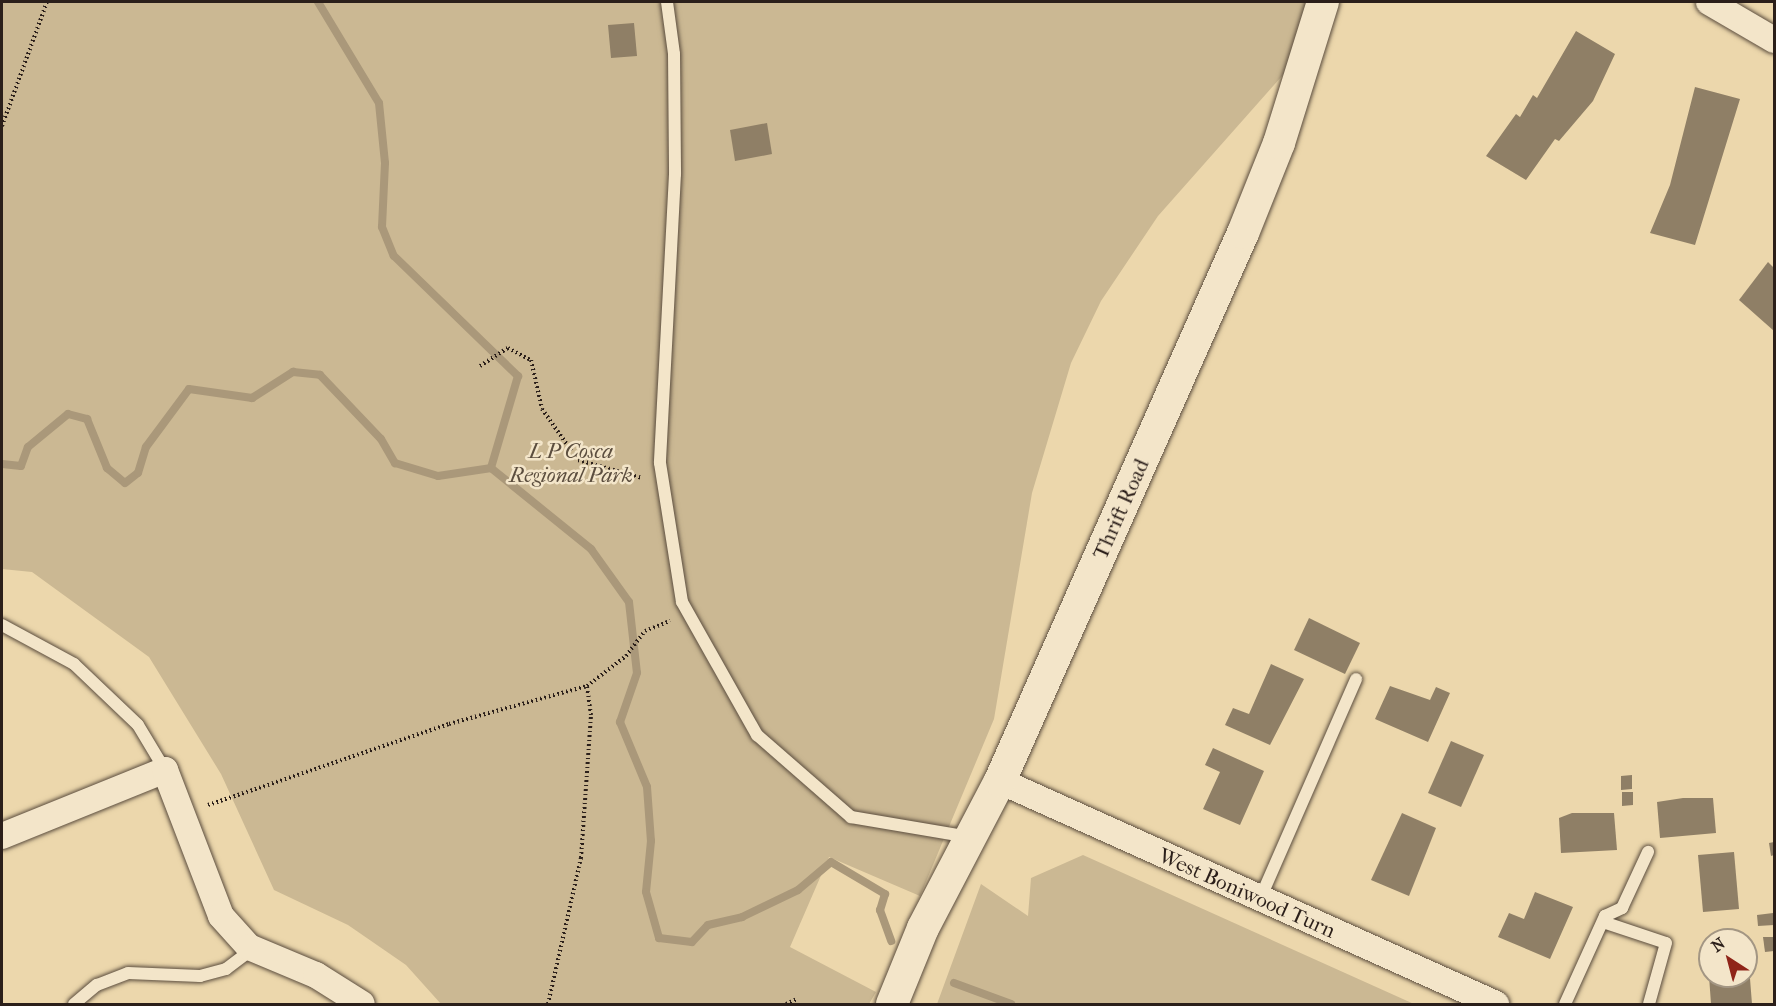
<!DOCTYPE html>
<style>
body{margin:0}
#map{position:relative;width:1776px;height:1006px;overflow:hidden;background:#ecd7ac;font-family:"IM FELL French Canon",serif}
div>[style]{position:absolute}
[style*='--x']{left:calc(var(--x)*1px);top:calc(var(--y)*1px);width:calc(var(--w)*1px);rotate:calc(var(--a)*1deg)}
.green>*{inset:0;background:#cbb893}
.stream>*{height:8px;margin:-4px;padding:0 4px;transform-origin:4px;border-radius:4px;background:#aa987a}
.building>*{inset:0;background:#8f7f66}
.path>*{height:4px;margin-top:-2px;transform-origin:0;background:repeating-linear-gradient(90deg,#2b1f1a 0 1.5px,transparent 0 4.5px)}
.roads{filter:drop-shadow(0 0 2px #5b4d3e) drop-shadow(0 0 2px #5b4d3e)}
.service>*{height:12px;margin:-6px;padding:0 6px;transform-origin:6px;border-radius:6px;background:#f3e5c9}
.minor>*{height:26px;margin:-13px;padding:0 13px;transform-origin:13px;border-radius:13px;background:#f3e5c9}
.tertiary>*{height:32px;margin:-16px;padding:0 16px;transform-origin:16px;border-radius:16px;background:#f3e5c9}
span{translate:-50% -50%;white-space:nowrap;text-align:center;line-height:1.15;-webkit-text-stroke:5px #f3e5c9;paint-order:stroke}
.park-label{font-size:21px;color:#5b4d3e;font-style:italic}
.street-label{font-size:21px;color:#2b1f1a}
.frame{position:absolute;inset:0;border:3px solid #2b1f1a;pointer-events:none}
.north{position:absolute;left:1698px;top:928px;width:60px;height:60px;box-sizing:border-box;background:#f3e5c9;border:2px solid #a39683;border-radius:50%;rotate:324deg;font-size:16px;font-weight:700;line-height:24px;text-align:center;color:#2b1f1a}
.north::after{content:'';display:block;margin:auto;width:21px;height:27px;background:#8f2418;clip-path:polygon(50% 0,100% 100%,50% 72%,0 100%)}
</style>
<div id="map">
<div class="green">
<div style="clip-path:polygon(2px 2px,1309px 2px,1298px 58px,1158px 216px,1101px 301px,1071px 363px,1032px 493px,994px 719px,920px 896px,829px 857px,790px 947px,876px 992px,869px 1004px,441px 1004px,406px 965px,348px 925px,274px 890px,221px 774px,149px 657px,32px 572px,2px 569px)"></div>
<div style="clip-path:polygon(1083px 855px,1414px 1004px,937px 1004px,981px 884px,1028px 916px,1031px 878px)"></div>
</div>
<div class="stream">
<div style="--x:318;--y:2;--w:118;--a:58.9"></div>
<div style="--x:379;--y:103;--w:60;--a:84.3"></div>
<div style="--x:385;--y:163;--w:64;--a:92.7"></div>
<div style="--x:382;--y:227;--w:31;--a:68"></div>
<div style="--x:394;--y:256;--w:173;--a:44.1"></div>
<div style="--x:518;--y:376;--w:96;--a:106.4"></div>
<div style="--x:491;--y:468;--w:129;--a:39"></div>
<div style="--x:591;--y:549;--w:65;--a:54.4"></div>
<div style="--x:629;--y:602;--w:71;--a:83.6"></div>
<div style="--x:637;--y:673;--w:52;--a:109.1"></div>
<div style="--x:620;--y:722;--w:70;--a:67.4"></div>
<div style="--x:647;--y:787;--w:54;--a:85.8"></div>
<div style="--x:651;--y:841;--w:51;--a:95.6"></div>
<div style="--x:646;--y:892;--w:48;--a:74.2"></div>
<div style="--x:659;--y:938;--w:33;--a:7"></div>
<div style="--x:692;--y:942;--w:23;--a:-47"></div>
<div style="--x:708;--y:925;--w:35;--a:-13"></div>
<div style="--x:742;--y:917;--w:62;--a:-25.7"></div>
<div style="--x:798;--y:890;--w:43;--a:-40.3"></div>
<div style="--x:831;--y:862;--w:63;--a:30.7"></div>
<div style="--x:885;--y:894;--w:17;--a:107"></div>
<div style="--x:880;--y:910;--w:33;--a:70"></div>
<div style="--x:2;--y:464;--w:19;--a:6"></div>
<div style="--x:21;--y:466;--w:20;--a:-70"></div>
<div style="--x:28;--y:447;--w:52;--a:-39.5"></div>
<div style="--x:68;--y:414;--w:20;--a:15"></div>
<div style="--x:87;--y:419;--w:53;--a:67.8"></div>
<div style="--x:107;--y:468;--w:23;--a:40"></div>
<div style="--x:125;--y:483;--w:16;--a:-38"></div>
<div style="--x:138;--y:473;--w:27;--a:-73"></div>
<div style="--x:146;--y:447;--w:72;--a:-53.4"></div>
<div style="--x:189;--y:389;--w:64;--a:8.1"></div>
<div style="--x:252;--y:398;--w:49;--a:-32.4"></div>
<div style="--x:293;--y:372;--w:27;--a:6"></div>
<div style="--x:320;--y:375;--w:88;--a:46.4"></div>
<div style="--x:381;--y:439;--w:28;--a:60"></div>
<div style="--x:395;--y:463;--w:45;--a:16.8"></div>
<div style="--x:438;--y:476;--w:54;--a:-8.6"></div>
<div style="--x:954;--y:983;--w:61;--a:20.2"></div>
</div>
<div class="building">
<div style="clip-path:polygon(634px 23px,637px 56px,611px 58px,608px 25px)"></div>
<div style="clip-path:polygon(1576px 31px,1615px 54px,1593px 101px,1559px 141px,1555px 139px,1526px 180px,1486px 156px,1516px 114px,1520px 117px,1533px 95px,1537px 98px)"></div>
<div style="clip-path:polygon(1695px 87px,1740px 99px,1695px 245px,1650px 233px,1670px 185px)"></div>
<div style="clip-path:polygon(767px 123px,772px 154px,735px 161px,730px 130px)"></div>
<div style="clip-path:polygon(1768px 262px,1774px 268px,1774px 331px,1739px 300px)"></div>
<div style="clip-path:polygon(1309px 618px,1360px 643px,1345px 674px,1294px 650px)"></div>
<div style="clip-path:polygon(1271px 664px,1304px 679px,1270px 745px,1225px 725px,1233px 708px,1249px 714px)"></div>
<div style="clip-path:polygon(1390px 686px,1430px 700px,1436px 687px,1450px 693px,1428px 742px,1375px 719px)"></div>
<div style="clip-path:polygon(1451px 741px,1484px 755px,1461px 807px,1428px 793px)"></div>
<div style="clip-path:polygon(1213px 748px,1264px 771px,1240px 825px,1203px 809px,1220px 772px,1205px 765px)"></div>
<div style="clip-path:polygon(1632px 775px,1632px 789px,1621px 790px,1621px 776px)"></div>
<div style="clip-path:polygon(1622px 792px,1633px 792px,1633px 805px,1622px 806px)"></div>
<div style="clip-path:polygon(1683px 798px,1713px 798px,1716px 833px,1660px 838px,1657px 802px)"></div>
<div style="clip-path:polygon(1402px 813px,1436px 828px,1409px 896px,1371px 880px)"></div>
<div style="clip-path:polygon(1572px 813px,1614px 813px,1617px 850px,1561px 853px,1559px 818px)"></div>
<div style="clip-path:polygon(1774px 842px,1774px 855px,1771px 856px,1769px 843px)"></div>
<div style="clip-path:polygon(1734px 852px,1739px 909px,1703px 912px,1698px 855px)"></div>
<div style="clip-path:polygon(1535px 892px,1573px 907px,1550px 959px,1498px 937px,1509px 913px,1524px 919px)"></div>
<div style="clip-path:polygon(1773px 913px,1774px 925px,1758px 926px,1757px 915px)"></div>
<div style="clip-path:polygon(1763px 937px,1774px 937px,1774px 951px,1765px 952px)"></div>
<div style="clip-path:polygon(1748px 953px,1752px 1004px,1711px 1004px,1709px 976px,1746px 976px)"></div>
</div>
<div class="path">
<div style="--x:2;--y:126;--w:132;--a:-70.1"></div>
<div style="--x:480;--y:366;--w:33;--a:-33"></div>
<div style="--x:508;--y:348;--w:26;--a:28"></div>
<div style="--x:531;--y:360;--w:50;--a:77.3"></div>
<div style="--x:542;--y:409;--w:62;--a:54.8"></div>
<div style="--x:578;--y:460;--w:66;--a:15.7"></div>
<div style="--x:208;--y:805;--w:254;--a:-18.6"></div>
<div style="--x:449;--y:724;--w:143;--a:-15.4"></div>
<div style="--x:587;--y:686;--w:49;--a:-37.6"></div>
<div style="--x:626;--y:656;--w:31;--a:-53"></div>
<div style="--x:645;--y:631;--w:27;--a:-22"></div>
<div style="--x:548;--y:1004;--w:150;--a:-77.3"></div>
<div style="--x:581;--y:858;--w:143;--a:-86"></div>
<div style="--x:591;--y:715;--w:29;--a:-98"></div>
<div style="--x:786;--y:1004;--w:12;--a:-24"></div>
</div>
<div class="roads">
<div class="service">
<div style="--x:667;--y:2;--w:52;--a:82.3"></div>
<div style="--x:674;--y:54;--w:120;--a:89.5"></div>
<div style="--x:675;--y:174;--w:289;--a:93"></div>
<div style="--x:660;--y:463;--w:141;--a:81"></div>
<div style="--x:682;--y:602;--w:153;--a:60.6"></div>
<div style="--x:757;--y:735;--w:125;--a:41.1"></div>
<div style="--x:851;--y:817;--w:120;--a:9.6"></div>
<div style="--x:2;--y:625;--w:82;--a:28.4"></div>
<div style="--x:74;--y:664;--w:88;--a:43.6"></div>
<div style="--x:138;--y:725;--w:52;--a:59"></div>
<div style="--x:1260;--y:899;--w:240;--a:-66.4"></div>
<div style="--x:1603;--y:922;--w:66;--a:18.4"></div>
<div style="--x:1666;--y:943;--w:63;--a:105.6"></div>
<div style="--x:74;--y:1004;--w:30;--a:-40"></div>
<div style="--x:97;--y:985;--w:33;--a:-21"></div>
<div style="--x:128;--y:973;--w:72;--a:2.4"></div>
<div style="--x:200;--y:976;--w:27;--a:-15"></div>
<div style="--x:226;--y:969;--w:34;--a:-37"></div>
<div style="--x:1565;--y:1004;--w:97;--a:-65.6"></div>
<div style="--x:1605;--y:916;--w:19;--a:-25"></div>
<div style="--x:1622;--y:908;--w:62;--a:-65.1"></div>
</div>
<div class="minor">
<div style="--x:1709;--y:2;--w:75;--a:30.3"></div>
<div style="--x:1000;--y:781;--w:544;--a:24.21"></div>
<div style="--x:2;--y:836;--w:176;--a:-22"></div>
<div style="--x:165;--y:770;--w:156;--a:69"></div>
<div style="--x:221;--y:916;--w:42;--a:47.9"></div>
<div style="--x:249;--y:947;--w:73;--a:22.7"></div>
<div style="--x:316;--y:975;--w:54;--a:32.2"></div>
</div>
<div class="tertiary">
<div style="--x:892;--y:1004;--w:82;--a:-67.8"></div>
<div style="--x:923;--y:928;--w:166;--a:-62.4"></div>
<div style="--x:1000;--y:781;--w:599;--a:-66.09"></div>
<div style="--x:1243;--y:233;--w:97;--a:-68.2"></div>
<div style="--x:1279;--y:143;--w:148;--a:-72.7"></div>
</div>
</div>
<div class="park-label">
<span style="left:571px;top:463px">L P Cosca<br>Regional Park</span>
</div>
<div class="street-label">
<span style="left:1121px;top:509px;rotate:-66deg">Thrift Road</span>
<span style="left:1247px;top:893px;rotate:24deg">West Boniwood Turn</span>
</div>
<div class="frame"></div>
<div class="north">N</div>
</div>
